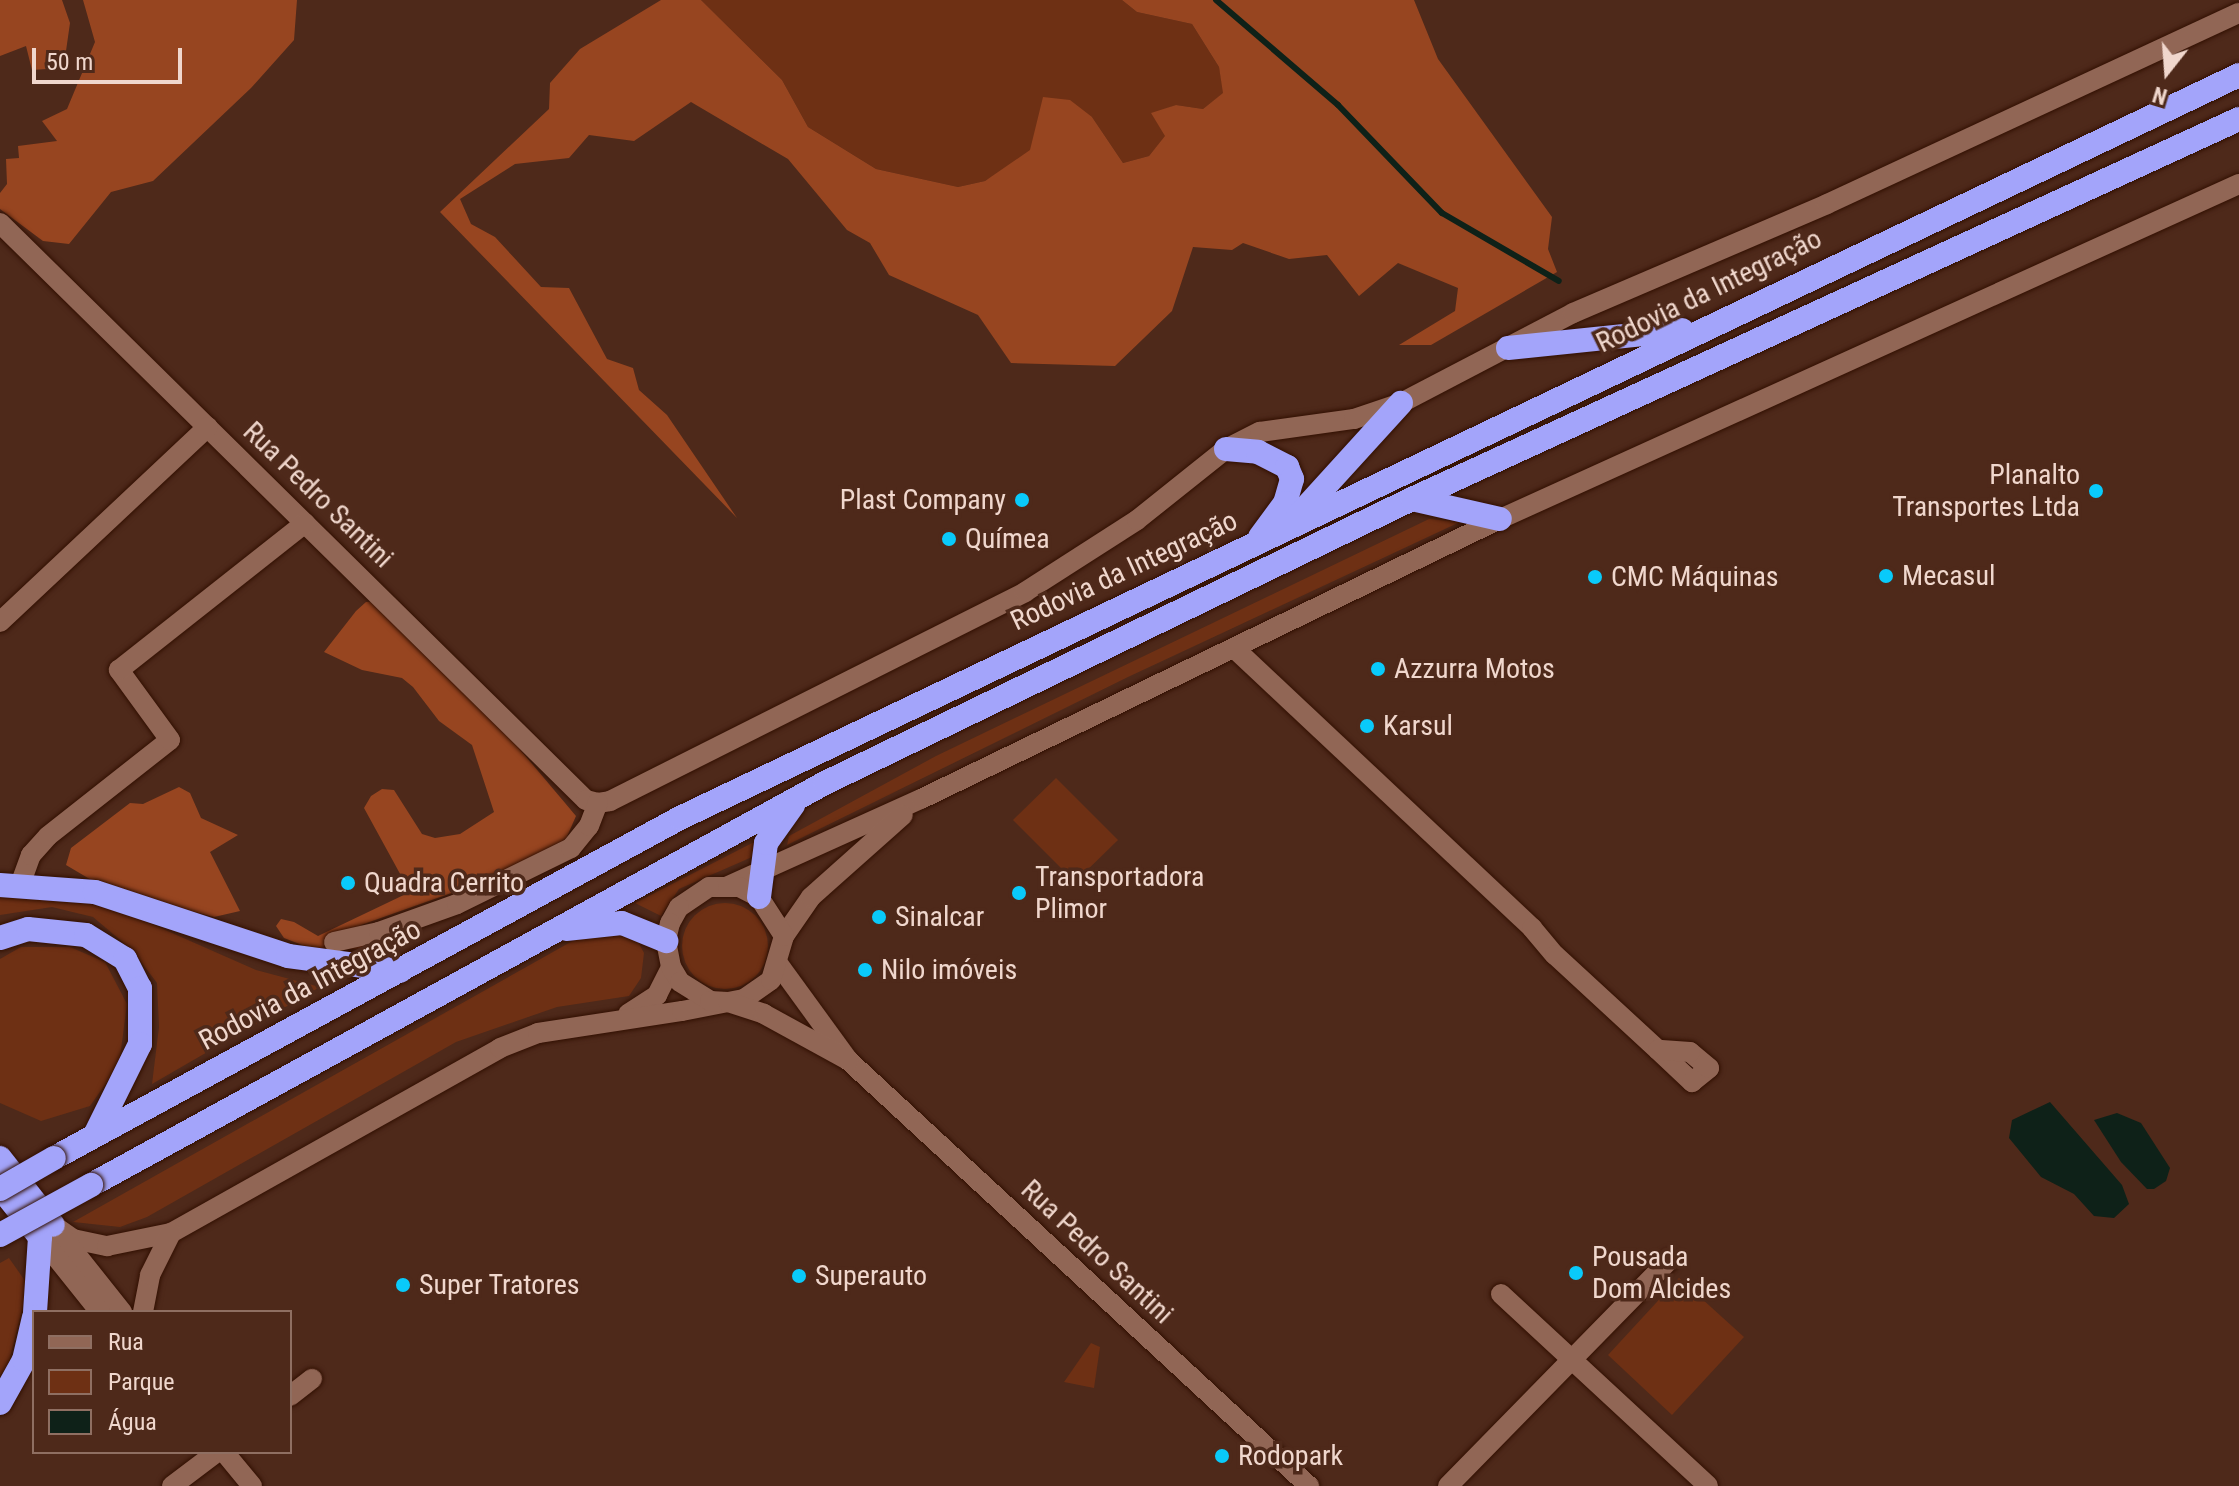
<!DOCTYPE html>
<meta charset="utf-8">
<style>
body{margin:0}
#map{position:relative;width:2239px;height:1486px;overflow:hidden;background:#4e291a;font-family:"Roboto Condensed",sans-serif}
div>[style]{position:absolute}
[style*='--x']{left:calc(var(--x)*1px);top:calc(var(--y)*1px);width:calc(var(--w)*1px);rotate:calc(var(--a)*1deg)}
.green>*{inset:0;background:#6e3014}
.round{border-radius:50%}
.forest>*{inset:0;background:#974520}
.water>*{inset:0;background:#0e2118}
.stream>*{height:6px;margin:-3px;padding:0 3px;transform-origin:3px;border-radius:3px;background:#0e2118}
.roads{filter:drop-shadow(0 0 2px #321002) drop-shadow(0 0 2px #321002)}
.street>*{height:20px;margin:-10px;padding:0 10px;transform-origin:10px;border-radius:10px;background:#916655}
.secondary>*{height:20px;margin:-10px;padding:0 10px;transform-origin:10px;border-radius:10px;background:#916655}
.highway>*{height:24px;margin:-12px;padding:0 12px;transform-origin:12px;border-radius:12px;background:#a3a4fa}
.bridges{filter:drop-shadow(0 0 2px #321002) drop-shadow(0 0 2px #321002)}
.highway-bridge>*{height:24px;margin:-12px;padding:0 12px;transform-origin:12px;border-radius:12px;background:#a3a4fa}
.dots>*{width:22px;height:22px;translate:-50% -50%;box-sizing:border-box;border:4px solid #4e291a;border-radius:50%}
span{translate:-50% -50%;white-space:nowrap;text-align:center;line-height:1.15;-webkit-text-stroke:7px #4e291a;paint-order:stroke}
.street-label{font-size:28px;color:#f0d7cd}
.poi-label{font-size:28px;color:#f0d7cd}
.right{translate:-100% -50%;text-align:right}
.left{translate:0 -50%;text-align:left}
.legend{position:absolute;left:32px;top:1310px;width:260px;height:144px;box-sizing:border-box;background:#4e291a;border:2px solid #8f6f62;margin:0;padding:10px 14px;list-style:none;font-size:24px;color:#f0d7cd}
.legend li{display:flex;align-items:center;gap:16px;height:40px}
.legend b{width:40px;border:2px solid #8f6f62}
.north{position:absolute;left:2127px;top:32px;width:80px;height:80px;-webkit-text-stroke:6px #4e291a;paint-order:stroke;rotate:197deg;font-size:22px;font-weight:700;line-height:32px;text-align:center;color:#f0d7cd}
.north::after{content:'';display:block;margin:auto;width:28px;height:36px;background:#f0d7cd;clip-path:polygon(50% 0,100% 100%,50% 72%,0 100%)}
.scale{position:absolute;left:32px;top:48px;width:150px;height:36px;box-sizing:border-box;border:4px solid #f0d7cd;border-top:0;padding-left:10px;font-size:24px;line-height:28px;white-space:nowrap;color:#f0d7cd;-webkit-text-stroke:6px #4e291a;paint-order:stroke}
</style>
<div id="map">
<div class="green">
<div style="clip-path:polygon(701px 0,1122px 0,1137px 12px,1192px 24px,1219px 67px,1224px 93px,1203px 109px,1176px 105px,1152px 114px,1166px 136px,1149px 156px,1123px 163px,1092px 117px,985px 181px,958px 187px,876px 169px,808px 127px,782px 80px)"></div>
<div style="clip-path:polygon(1429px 519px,1460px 522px,1128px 677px,787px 845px,789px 836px,936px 756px)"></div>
<div style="clip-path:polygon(1056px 778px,1118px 840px,1075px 882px,1013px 820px)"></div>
<div style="clip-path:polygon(758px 840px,759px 854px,679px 889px,661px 916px,635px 903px)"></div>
<div style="clip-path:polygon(0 891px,81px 901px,138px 918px,256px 970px,320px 987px,152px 1084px,159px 1027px,157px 983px,132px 950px,93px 917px,52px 907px,0 915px)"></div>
<div class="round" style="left:682px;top:903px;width:86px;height:86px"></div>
<div style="clip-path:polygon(592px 930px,633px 932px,644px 953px,641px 978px,629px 996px,557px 1007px,456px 1042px,147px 1217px,120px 1227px,73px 1222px)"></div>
<div style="clip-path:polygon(21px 947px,70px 947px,105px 962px,127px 1004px,119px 1065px,90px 1106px,41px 1121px,0 1103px,0 959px)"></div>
<div style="clip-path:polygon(9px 1258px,28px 1285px,8px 1366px,0 1376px,0 1263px)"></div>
<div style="clip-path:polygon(1679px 1278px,1744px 1337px,1672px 1415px,1608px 1355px)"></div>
<div style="clip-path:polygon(1091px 1343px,1100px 1347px,1094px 1388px,1064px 1382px)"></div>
</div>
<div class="forest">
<div style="clip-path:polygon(0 0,62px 0,70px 23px,66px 51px,47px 69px,32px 70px,26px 46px,0 56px)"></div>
<div style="clip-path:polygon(83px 0,297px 0,294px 40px,251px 88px,153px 181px,111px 192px,69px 244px,43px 241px,0 209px,0 193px,7px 184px,6px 159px,19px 158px,18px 146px,57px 141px,42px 121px,67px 109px,95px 42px)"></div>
<div style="clip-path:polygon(661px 0,701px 0,782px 80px,808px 127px,876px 169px,958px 187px,985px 181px,1030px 150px,1043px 97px,1070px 100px,1092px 117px,1123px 163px,1149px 156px,1165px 136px,1151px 113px,1176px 105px,1203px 109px,1223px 93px,1219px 67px,1192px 24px,1137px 12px,1122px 0,1414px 0,1438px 59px,1552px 217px,1548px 249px,1557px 272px,1431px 345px,1399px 345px,1455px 311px,1458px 288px,1398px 263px,1359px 296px,1327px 255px,1289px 259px,1243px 243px,1232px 250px,1193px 247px,1172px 311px,1115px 366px,1011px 363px,978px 315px,889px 275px,870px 243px,847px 230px,788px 159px,691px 102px,634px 141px,589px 135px,569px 158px,515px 164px,460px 199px,471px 224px,495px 237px,541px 287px,569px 288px,607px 359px,633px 368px,639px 390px,667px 415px,737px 518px,440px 212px,549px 109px,550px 83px,580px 49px)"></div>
<div style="clip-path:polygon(379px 601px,501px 727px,576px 816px,566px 839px,553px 848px,477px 884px,361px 925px,371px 947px,320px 952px,284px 938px,276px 926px,281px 919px,294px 922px,318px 936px,410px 892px,364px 808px,371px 796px,382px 789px,394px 790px,422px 834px,435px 838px,460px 834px,494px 812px,472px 745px,439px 721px,413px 687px,402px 678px,362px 670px,324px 652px,356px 611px,366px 602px)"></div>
<div style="clip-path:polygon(179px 787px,190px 793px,201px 818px,238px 835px,210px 852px,240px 911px,214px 917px,159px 903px,93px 881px,66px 865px,71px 848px,130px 803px,143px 804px)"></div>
</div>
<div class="water">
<div style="clip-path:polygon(2050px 1102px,2122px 1185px,2129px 1204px,2114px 1218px,2094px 1216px,2074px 1194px,2041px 1177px,2009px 1138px,2012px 1120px)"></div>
<div style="clip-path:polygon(2117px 1113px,2141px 1123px,2170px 1168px,2166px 1181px,2154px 1189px,2147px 1189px,2121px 1162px,2094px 1120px)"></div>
</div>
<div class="stream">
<div style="--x:1216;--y:0;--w:161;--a:40.7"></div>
<div style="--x:1338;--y:105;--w:150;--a:46.1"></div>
<div style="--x:1442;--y:213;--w:135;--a:30.2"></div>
</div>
<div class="roads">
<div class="street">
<div style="--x:0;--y:223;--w:822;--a:44.56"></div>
<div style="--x:586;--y:800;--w:12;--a:14"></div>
<div style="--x:598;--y:803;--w:12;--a:-9"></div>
<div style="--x:610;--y:801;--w:465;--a:-26.7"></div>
<div style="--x:1025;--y:592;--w:133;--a:-32.7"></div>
<div style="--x:1137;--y:520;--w:114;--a:-38.6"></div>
<div style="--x:1226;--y:449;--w:38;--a:-27"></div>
<div style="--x:1260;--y:432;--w:95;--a:-7.9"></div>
<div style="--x:1354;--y:419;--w:50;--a:-18.8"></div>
<div style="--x:0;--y:622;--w:285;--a:-43.2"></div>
<div style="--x:1234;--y:648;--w:409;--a:43.2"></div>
<div style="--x:1532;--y:928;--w:35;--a:50"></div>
<div style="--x:1555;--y:955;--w:140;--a:42.7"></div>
<div style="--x:1658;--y:1050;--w:47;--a:43.3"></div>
<div style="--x:1692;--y:1082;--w:22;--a:-39"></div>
<div style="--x:1709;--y:1068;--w:25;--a:-140"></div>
<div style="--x:1690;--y:1052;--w:32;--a:-176"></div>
<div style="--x:20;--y:885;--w:32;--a:-70"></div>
<div style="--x:31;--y:855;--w:25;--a:-48"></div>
<div style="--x:48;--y:836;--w:155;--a:-38.2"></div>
<div style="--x:170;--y:740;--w:87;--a:-126.1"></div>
<div style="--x:119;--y:670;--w:237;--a:-38.3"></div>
<div style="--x:334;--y:942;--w:46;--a:-12.5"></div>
<div style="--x:379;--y:932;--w:83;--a:-19.7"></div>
<div style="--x:457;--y:904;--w:127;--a:-26.2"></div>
<div style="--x:571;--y:848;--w:28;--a:-51"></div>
<div style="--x:589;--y:826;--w:25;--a:-69"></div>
<div style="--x:1501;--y:1294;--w:282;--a:42.8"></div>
<div style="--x:290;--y:1396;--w:28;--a:-38"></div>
<div style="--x:172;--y:1486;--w:56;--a:-37.1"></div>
<div style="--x:1448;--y:1486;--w:316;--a:-45.6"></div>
</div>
<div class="secondary">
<div style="--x:1401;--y:403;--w:194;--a:-27.6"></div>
<div style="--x:1573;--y:313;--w:276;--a:-23.2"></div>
<div style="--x:1827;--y:204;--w:454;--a:-24.9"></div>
<div style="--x:728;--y:886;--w:212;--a:-24.3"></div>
<div style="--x:921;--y:799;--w:643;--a:-25.81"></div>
<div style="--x:1500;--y:519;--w:811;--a:-24.39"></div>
<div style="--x:784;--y:936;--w:47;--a:-55.3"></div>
<div style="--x:811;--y:897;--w:123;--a:-41.7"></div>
<div style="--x:779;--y:965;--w:117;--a:54"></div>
<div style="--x:848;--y:1060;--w:628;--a:42.74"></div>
<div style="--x:628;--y:1014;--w:35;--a:-33"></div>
<div style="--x:657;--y:995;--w:31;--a:-63"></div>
<div style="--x:53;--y:1225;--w:24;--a:35"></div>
<div style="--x:73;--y:1239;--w:35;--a:12"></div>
<div style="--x:107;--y:1246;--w:65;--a:-11.5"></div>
<div style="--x:171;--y:1233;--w:377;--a:-29.3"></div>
<div style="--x:500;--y:1048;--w:41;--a:-21.5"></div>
<div style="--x:538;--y:1033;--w:146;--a:-8.7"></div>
<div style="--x:682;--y:1011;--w:47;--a:-11.1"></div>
<div style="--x:728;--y:1002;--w:16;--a:-11"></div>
<div style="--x:744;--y:999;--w:33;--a:-35"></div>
<div style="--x:771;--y:980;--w:46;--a:-73.5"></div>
<div style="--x:784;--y:936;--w:46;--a:-122.7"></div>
<div style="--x:759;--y:897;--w:22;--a:-153"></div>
<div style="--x:739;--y:887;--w:30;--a:180"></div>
<div style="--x:709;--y:887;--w:36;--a:146"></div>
<div style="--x:679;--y:907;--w:18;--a:119"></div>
<div style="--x:670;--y:923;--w:18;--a:103"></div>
<div style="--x:666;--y:941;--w:26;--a:79"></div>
<div style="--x:671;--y:967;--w:17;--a:59"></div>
<div style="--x:680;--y:982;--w:36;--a:32"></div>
<div style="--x:710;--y:1001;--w:18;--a:3"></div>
<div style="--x:728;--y:1002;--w:38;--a:18"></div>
<div style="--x:764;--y:1014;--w:96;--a:28.7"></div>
<div style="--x:60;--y:1234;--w:100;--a:51.5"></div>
<div style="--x:40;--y:1237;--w:96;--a:51.3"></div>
<div style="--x:143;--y:1312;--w:38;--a:-79"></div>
<div style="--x:150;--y:1275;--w:47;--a:-63.4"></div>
<div style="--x:224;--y:1452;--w:44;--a:50.5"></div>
</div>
<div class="highway">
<div style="--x:1508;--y:348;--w:175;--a:-5.9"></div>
<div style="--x:1226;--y:449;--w:32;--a:5"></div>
<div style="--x:1258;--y:452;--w:33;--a:27"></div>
<div style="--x:1287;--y:467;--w:13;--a:67"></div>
<div style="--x:1292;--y:479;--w:25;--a:106"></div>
<div style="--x:1285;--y:503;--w:42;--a:126.3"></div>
<div style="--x:1412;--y:499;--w:90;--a:12.8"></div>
<div style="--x:1298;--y:516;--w:153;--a:-47.7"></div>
<div style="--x:0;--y:885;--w:95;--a:4.2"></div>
<div style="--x:95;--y:892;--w:203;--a:18.3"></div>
<div style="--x:288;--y:956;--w:113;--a:7.6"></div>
<div style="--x:759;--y:897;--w:54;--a:-82.6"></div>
<div style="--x:766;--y:843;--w:47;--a:-54.6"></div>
<div style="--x:566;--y:929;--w:56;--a:-6.1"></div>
<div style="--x:622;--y:923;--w:48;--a:22.2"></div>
<div style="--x:0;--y:938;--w:29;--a:-18"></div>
<div style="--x:28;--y:929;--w:58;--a:5.9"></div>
<div style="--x:86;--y:935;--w:46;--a:31.6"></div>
<div style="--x:125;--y:959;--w:33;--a:63"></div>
<div style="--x:140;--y:988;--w:56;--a:90"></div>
<div style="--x:140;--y:1044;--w:102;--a:116.3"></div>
<div style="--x:0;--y:1158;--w:85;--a:51.7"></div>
<div style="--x:54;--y:1158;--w:712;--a:-28.51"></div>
<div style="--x:680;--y:818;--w:1727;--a:-25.48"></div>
<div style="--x:91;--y:1185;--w:837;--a:-28.71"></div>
<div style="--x:825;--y:783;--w:652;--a:-25.82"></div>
<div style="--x:1412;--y:499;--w:910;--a:-24.68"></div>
<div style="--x:0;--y:1187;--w:64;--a:51.3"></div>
<div style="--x:40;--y:1237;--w:75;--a:93.8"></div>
<div style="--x:0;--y:1403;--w:49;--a:-60.8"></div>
<div style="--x:24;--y:1360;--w:44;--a:-76.9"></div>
</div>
</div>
<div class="bridges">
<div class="highway-bridge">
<div style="--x:0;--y:1189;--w:62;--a:-29.9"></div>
<div style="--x:0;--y:1235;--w:104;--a:-28.8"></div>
</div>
</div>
<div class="dots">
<div style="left:2096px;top:491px;background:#09cafa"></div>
<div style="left:1022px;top:500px;background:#09cafa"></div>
<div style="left:949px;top:539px;background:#09cafa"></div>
<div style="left:1886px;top:576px;background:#09cafa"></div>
<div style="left:1595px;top:577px;background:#09cafa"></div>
<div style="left:1378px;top:669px;background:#09cafa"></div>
<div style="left:1367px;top:726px;background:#09cafa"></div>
<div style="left:348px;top:883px;background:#09cafa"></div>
<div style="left:1019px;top:893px;background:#09cafa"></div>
<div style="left:879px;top:917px;background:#09cafa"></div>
<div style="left:865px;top:970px;background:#09cafa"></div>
<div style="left:1576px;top:1273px;background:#09cafa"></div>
<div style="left:799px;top:1276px;background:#09cafa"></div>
<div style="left:403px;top:1285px;background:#09cafa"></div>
<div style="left:1222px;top:1456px;background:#09cafa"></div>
</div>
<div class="street-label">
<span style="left:1709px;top:291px;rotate:-26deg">Rodovia da Integração</span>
<span style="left:318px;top:495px;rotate:44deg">Rua Pedro Santini</span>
<span style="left:1124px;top:571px;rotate:-25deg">Rodovia da Integração</span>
<span style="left:310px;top:985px;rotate:-28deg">Rodovia da Integração</span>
<span style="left:1097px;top:1252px;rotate:43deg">Rua Pedro Santini</span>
</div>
<div class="poi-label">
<span class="right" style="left:2080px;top:491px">Planalto<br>Transportes Ltda</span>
<span class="right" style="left:1006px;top:500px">Plast Company</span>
<span class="left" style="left:965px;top:539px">Químea</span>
<span class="left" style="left:1902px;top:576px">Mecasul</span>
<span class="left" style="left:1611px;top:577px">CMC Máquinas</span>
<span class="left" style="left:1394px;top:669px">Azzurra Motos</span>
<span class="left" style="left:1383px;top:726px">Karsul</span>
<span class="left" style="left:1035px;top:893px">Transportadora<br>Plimor</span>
<span class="left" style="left:364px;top:883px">Quadra Cerrito</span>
<span class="left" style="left:895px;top:917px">Sinalcar</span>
<span class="left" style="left:881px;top:970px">Nilo imóveis</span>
<span class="left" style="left:1592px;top:1273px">Pousada<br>Dom Alcides</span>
<span class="left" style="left:815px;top:1276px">Superauto</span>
<span class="left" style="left:419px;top:1285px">Super Tratores</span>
<span class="left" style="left:1238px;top:1456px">Rodopark</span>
</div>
<ul class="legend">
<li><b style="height:10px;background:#916655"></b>Rua</li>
<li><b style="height:22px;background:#6e3014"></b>Parque</li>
<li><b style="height:22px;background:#0e2118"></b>Água</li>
</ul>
<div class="north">N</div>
<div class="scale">50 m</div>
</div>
